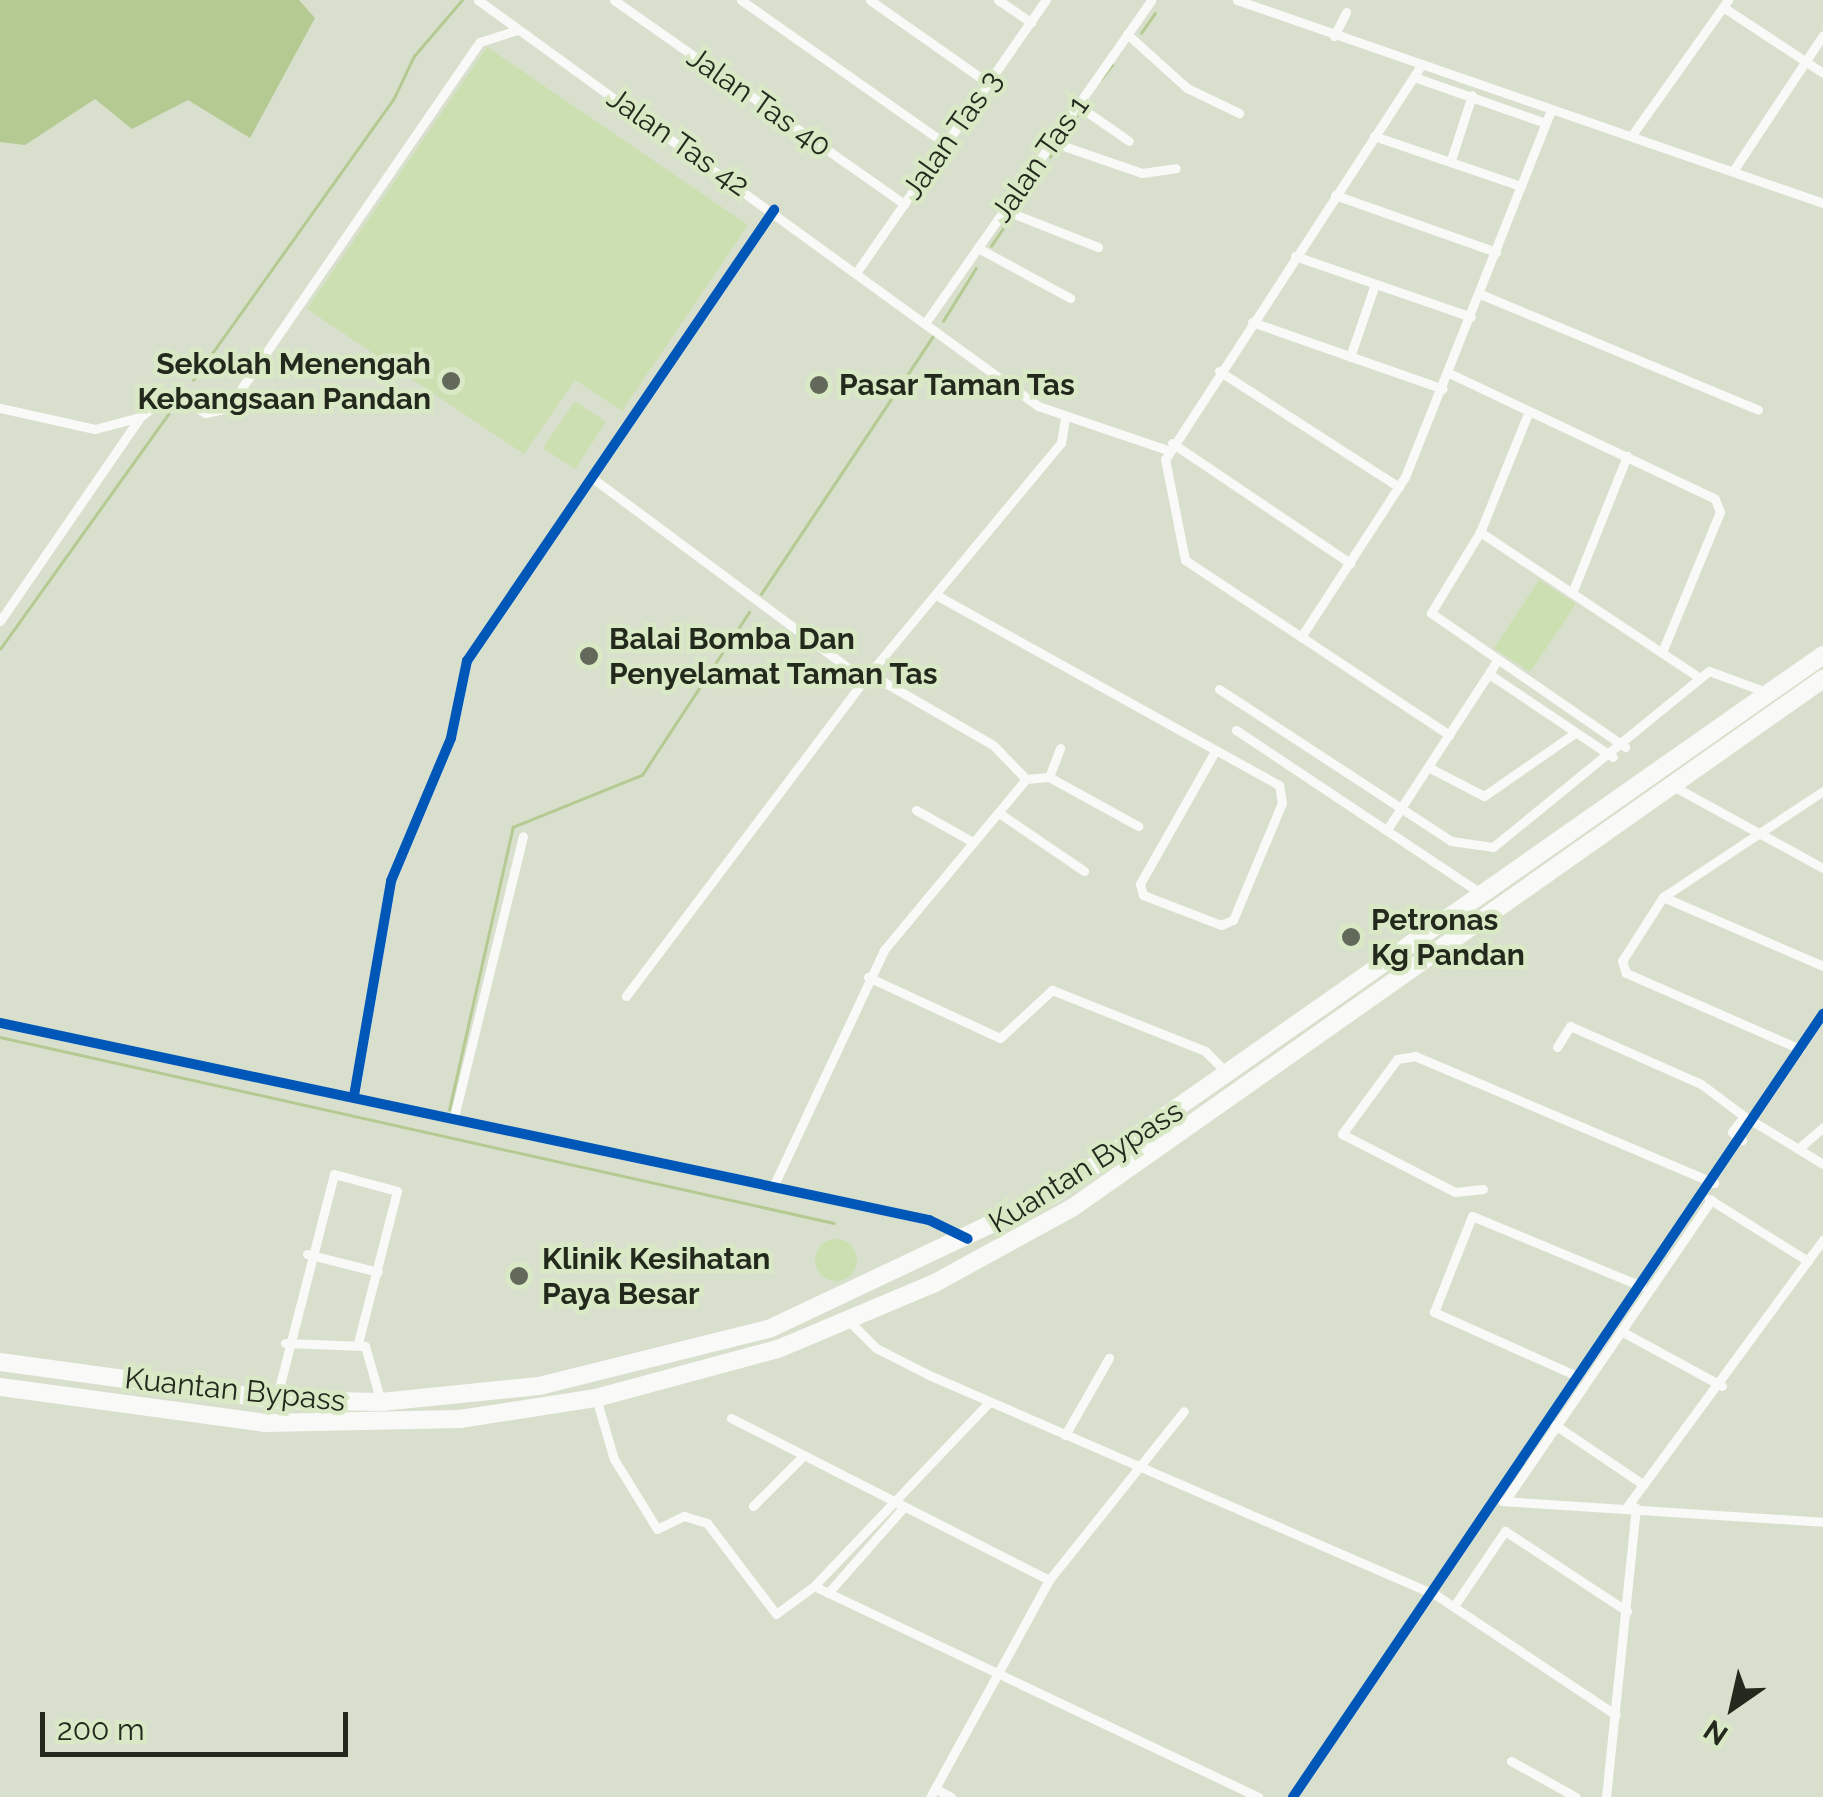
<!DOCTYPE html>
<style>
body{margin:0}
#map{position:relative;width:1823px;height:1797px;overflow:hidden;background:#d8e0cd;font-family:Raleway,sans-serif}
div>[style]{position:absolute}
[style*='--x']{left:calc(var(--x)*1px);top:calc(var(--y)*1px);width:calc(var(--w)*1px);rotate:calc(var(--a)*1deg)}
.green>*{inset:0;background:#ccdfb0}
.round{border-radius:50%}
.water>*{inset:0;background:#b4ca92}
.stream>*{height:2.5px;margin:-1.25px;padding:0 1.25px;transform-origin:1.25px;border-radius:1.25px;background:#b4ca92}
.street>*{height:9px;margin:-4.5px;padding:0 4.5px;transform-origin:4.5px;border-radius:4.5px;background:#f9faf8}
.highway>*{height:18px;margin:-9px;padding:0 9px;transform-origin:9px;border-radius:9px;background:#f9faf8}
.cycleway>*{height:10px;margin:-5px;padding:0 5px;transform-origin:5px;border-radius:5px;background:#0057b8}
.dots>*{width:28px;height:28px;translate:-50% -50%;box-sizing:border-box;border:5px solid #d9e8c5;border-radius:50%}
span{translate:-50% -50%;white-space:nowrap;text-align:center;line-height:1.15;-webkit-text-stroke:9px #d9e8c5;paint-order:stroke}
.street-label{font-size:30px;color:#23291c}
.poi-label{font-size:30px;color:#23291c;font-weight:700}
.right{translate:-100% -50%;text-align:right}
.left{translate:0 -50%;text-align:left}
.north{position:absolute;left:1683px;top:1657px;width:100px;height:100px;-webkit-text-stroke:8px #d9e8c5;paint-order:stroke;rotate:214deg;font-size:28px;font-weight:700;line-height:40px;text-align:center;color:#23291c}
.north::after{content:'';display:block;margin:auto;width:35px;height:45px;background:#23291c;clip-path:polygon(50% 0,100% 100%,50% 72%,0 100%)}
.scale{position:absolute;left:40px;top:1712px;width:308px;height:45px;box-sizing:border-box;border:5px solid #23291c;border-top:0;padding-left:12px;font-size:30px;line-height:35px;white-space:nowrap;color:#23291c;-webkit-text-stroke:8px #d9e8c5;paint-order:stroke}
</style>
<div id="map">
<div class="green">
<div style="clip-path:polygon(487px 47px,748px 225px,622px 411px,575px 380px,524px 454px,307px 309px)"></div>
<div style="clip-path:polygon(575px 401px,606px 422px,575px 469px,543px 448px)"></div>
<div style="clip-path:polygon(1539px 580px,1576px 604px,1530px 672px,1494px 648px)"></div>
<div class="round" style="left:815px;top:1239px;width:42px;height:42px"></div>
</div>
<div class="water">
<div style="clip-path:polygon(0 0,299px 0,315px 18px,250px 138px,188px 100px,132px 129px,95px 99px,25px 145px,0 142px)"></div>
</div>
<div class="stream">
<div style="--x:1141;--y:33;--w:24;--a:-55"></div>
<div style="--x:1101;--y:79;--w:18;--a:-52"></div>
<div style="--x:1062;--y:137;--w:29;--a:-55"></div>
<div style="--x:1050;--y:157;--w:10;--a:-61"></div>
<div style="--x:1017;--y:208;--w:34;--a:-60"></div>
<div style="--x:991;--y:246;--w:22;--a:-56"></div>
<div style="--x:943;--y:321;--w:62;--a:-58.1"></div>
<div style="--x:193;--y:380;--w:344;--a:-54.5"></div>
<div style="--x:393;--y:100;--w:49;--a:-64.5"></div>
<div style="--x:414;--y:56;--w:74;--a:-49.4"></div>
<div style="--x:761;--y:594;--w:310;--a:-56.3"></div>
<div style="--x:0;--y:649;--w:289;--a:-54.4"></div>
<div style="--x:0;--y:1037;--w:854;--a:12.57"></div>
<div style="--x:449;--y:1110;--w:290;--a:-77.3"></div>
<div style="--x:513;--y:827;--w:139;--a:-22"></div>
<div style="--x:642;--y:775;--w:195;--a:-56.7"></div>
</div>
<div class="street">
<div style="--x:478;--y:0;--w:692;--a:35.94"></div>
<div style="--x:1038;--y:406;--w:136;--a:18.8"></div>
<div style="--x:614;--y:0;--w:355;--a:35.1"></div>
<div style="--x:741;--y:0;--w:251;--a:35.1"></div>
<div style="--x:870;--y:0;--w:144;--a:35.1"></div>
<div style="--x:998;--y:0;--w:40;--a:34"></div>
<div style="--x:1237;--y:0;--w:620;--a:19.11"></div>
<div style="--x:1723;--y:7;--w:120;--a:33.4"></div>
<div style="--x:1127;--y:34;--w:81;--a:42"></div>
<div style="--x:1187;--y:88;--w:58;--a:25.7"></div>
<div style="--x:1334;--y:36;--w:27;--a:-63"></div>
<div style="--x:1420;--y:67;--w:468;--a:123"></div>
<div style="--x:1165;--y:459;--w:103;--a:78.8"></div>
<div style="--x:1185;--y:560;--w:317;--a:33.5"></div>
<div style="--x:1414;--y:77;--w:139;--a:19.3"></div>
<div style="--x:1077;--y:105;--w:63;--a:34.7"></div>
<div style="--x:1632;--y:135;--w:166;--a:-54.6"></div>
<div style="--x:1374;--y:136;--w:155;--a:18.8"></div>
<div style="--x:1052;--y:142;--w:95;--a:19"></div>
<div style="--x:1142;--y:173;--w:34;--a:-8"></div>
<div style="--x:1451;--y:160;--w:68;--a:-72.1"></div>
<div style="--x:1735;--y:168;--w:159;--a:-56.5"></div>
<div style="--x:1335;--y:195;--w:171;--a:19.5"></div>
<div style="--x:1004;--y:210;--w:101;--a:21.5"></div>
<div style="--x:978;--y:248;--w:105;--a:28.5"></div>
<div style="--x:1295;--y:256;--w:186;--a:19.1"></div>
<div style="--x:858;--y:270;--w:329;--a:-55.2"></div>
<div style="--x:1480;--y:294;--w:301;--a:22.6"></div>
<div style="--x:928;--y:319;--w:389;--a:-55"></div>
<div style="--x:1252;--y:322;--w:202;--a:19.3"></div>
<div style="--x:1350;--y:357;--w:77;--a:-71.1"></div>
<div style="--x:1219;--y:371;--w:214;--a:32.8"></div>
<div style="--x:1449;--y:373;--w:294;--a:25.3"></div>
<div style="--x:1715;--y:499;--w:14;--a:69"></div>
<div style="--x:1720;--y:512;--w:152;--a:112.5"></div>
<div style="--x:0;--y:408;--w:97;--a:12.5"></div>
<div style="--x:95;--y:429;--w:47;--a:-14.9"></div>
<div style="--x:140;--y:417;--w:41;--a:-37.1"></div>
<div style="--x:173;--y:392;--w:38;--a:33"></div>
<div style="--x:205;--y:413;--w:24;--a:-12"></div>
<div style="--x:228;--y:408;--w:444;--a:-55.5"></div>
<div style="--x:480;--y:42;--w:39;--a:-18"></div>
<div style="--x:1529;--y:411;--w:131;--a:112"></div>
<div style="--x:1480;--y:532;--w:95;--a:121.2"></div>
<div style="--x:1431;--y:613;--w:236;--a:34.6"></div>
<div style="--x:1172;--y:443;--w:215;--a:34"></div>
<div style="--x:591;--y:477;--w:340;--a:36.6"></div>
<div style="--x:1480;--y:532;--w:264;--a:33.6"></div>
<div style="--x:1572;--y:593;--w:148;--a:-68.1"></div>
<div style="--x:936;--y:595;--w:392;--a:29"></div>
<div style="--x:0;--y:621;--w:245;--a:-55.5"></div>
<div style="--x:1301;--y:637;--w:191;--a:-57"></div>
<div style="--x:1405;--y:477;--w:392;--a:-68.3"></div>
<div style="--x:870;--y:674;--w:142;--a:30"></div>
<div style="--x:993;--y:745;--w:47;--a:45.9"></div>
<div style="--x:1026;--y:779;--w:23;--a:-5"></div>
<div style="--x:1049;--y:777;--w:102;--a:28.8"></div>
<div style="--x:1489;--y:674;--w:149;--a:33.8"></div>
<div style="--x:1219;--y:689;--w:277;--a:33.2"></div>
<div style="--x:1451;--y:841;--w:42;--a:8.1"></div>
<div style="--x:1493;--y:847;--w:279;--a:-39.2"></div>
<div style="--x:1709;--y:671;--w:64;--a:20.1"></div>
<div style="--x:1236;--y:730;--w:297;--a:33.7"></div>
<div style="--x:1214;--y:753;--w:150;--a:119.5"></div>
<div style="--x:1140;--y:884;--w:11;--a:75"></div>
<div style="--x:1143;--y:895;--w:84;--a:21"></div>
<div style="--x:1221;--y:925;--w:13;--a:-23"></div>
<div style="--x:1233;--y:920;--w:127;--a:-67.3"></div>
<div style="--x:1282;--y:803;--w:18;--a:-99"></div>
<div style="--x:1428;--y:767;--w:63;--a:27.4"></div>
<div style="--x:1484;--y:796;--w:111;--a:-34.7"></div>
<div style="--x:1049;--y:777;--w:31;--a:-69"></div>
<div style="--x:1673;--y:786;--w:171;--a:28.7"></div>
<div style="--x:916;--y:810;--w:63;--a:29.4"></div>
<div style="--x:999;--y:813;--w:103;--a:34.3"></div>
<div style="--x:1388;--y:828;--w:199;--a:-56.9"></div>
<div style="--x:1663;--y:897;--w:174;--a:23.3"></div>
<div style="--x:868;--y:977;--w:145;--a:24.8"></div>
<div style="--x:1000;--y:1038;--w:71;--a:-42.7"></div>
<div style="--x:1052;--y:990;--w:165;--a:21.7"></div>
<div style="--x:1205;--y:1051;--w:31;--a:45"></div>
<div style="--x:626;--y:996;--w:396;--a:-53"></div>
<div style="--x:864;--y:680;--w:308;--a:-50.3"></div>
<div style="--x:1061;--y:443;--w:24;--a:-81"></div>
<div style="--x:0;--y:1023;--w:950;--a:11.97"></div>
<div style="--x:929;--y:1220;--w:41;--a:25.9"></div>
<div style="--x:1557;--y:1047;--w:25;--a:-58"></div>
<div style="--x:1570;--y:1026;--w:143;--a:23.9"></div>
<div style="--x:1701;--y:1084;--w:54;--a:36.7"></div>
<div style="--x:1744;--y:1116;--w:20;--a:127"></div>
<div style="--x:1732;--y:1132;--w:13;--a:39"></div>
<div style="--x:1800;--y:1049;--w:190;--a:-156.4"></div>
<div style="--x:1626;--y:973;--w:13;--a:-108"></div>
<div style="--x:1622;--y:961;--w:76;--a:-57.4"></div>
<div style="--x:1663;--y:897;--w:192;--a:-33.5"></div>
<div style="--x:354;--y:1096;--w:218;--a:-80.2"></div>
<div style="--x:391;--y:881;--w:155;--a:-67.2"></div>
<div style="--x:451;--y:738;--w:79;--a:-78.3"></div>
<div style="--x:467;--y:661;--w:546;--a:-55.76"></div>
<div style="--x:454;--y:1117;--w:289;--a:-76.2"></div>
<div style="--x:1754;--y:1122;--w:81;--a:31.3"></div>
<div style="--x:1798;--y:1149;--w:33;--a:-41"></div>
<div style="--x:773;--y:1187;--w:262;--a:-64.9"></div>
<div style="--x:884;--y:950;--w:222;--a:-50.3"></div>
<div style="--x:1483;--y:1189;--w:28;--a:174"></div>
<div style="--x:1455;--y:1192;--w:127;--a:-152.8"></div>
<div style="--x:1342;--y:1134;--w:93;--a:-53.7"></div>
<div style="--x:1397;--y:1059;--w:18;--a:-9"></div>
<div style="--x:1415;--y:1056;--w:325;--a:23"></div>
<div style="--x:1709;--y:1199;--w:117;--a:32.1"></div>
<div style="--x:307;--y:1254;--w:73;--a:14.2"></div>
<div style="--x:848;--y:1320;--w:40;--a:45"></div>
<div style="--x:876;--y:1348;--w:59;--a:27"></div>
<div style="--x:929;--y:1375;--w:553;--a:23.46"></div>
<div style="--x:1436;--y:1595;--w:216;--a:33.7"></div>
<div style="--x:1621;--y:1331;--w:115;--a:28.6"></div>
<div style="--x:285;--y:1343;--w:80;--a:2.1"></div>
<div style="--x:365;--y:1346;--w:58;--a:74.1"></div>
<div style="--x:1577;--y:1376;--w:157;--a:-155.9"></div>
<div style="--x:1434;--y:1312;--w:103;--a:-68.4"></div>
<div style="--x:1472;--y:1216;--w:183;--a:22.5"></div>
<div style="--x:596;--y:1398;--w:64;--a:73.6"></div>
<div style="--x:614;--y:1459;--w:82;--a:58.4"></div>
<div style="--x:657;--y:1529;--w:30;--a:-26"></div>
<div style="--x:684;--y:1516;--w:24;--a:17"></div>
<div style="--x:707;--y:1523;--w:114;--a:52.8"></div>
<div style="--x:776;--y:1614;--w:47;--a:-36.4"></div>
<div style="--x:814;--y:1586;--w:254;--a:-46.4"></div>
<div style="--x:276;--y:1400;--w:233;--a:-75.6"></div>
<div style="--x:334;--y:1174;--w:65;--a:15.1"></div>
<div style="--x:397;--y:1191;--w:157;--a:104.4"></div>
<div style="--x:731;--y:1418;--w:357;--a:27"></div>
<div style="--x:1049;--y:1580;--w:247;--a:118.7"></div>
<div style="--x:1555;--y:1425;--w:107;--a:34"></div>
<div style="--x:1065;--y:1435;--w:89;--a:-60.3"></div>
<div style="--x:1502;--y:1501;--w:322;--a:3.7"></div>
<div style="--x:1505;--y:1501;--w:365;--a:-55.6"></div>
<div style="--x:753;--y:1506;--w:71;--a:-45"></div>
<div style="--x:1626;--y:1508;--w:333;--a:-53.7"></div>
<div style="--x:1049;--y:1580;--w:216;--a:-51.4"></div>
<div style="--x:814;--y:1586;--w:492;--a:25.4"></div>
<div style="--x:828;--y:1593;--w:112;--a:-48.6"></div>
<div style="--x:1454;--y:1606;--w:91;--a:-55.8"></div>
<div style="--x:1505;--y:1531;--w:146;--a:33.3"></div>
<div style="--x:1511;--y:1761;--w:74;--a:29"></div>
<div style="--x:936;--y:1789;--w:17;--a:28"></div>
<div style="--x:1293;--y:1797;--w:946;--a:-55.91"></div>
<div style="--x:1606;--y:1797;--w:291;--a:-84.1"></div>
</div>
<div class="highway">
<div style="--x:0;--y:1362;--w:279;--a:7.8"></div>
<div style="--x:276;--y:1400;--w:105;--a:1.1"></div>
<div style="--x:381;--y:1402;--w:159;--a:-5.8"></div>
<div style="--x:539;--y:1386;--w:239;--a:-14"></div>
<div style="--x:771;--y:1328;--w:313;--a:-25.3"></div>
<div style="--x:1054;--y:1194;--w:939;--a:-35.03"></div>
<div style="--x:0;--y:1387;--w:267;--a:7.7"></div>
<div style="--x:265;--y:1423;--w:195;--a:-1.2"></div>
<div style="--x:460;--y:1419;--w:138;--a:-8.8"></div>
<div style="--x:596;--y:1398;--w:188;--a:-15.1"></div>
<div style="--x:778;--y:1349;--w:168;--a:-22.8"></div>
<div style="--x:933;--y:1284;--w:158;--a:-28.7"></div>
<div style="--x:1072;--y:1208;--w:919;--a:-35.16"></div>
</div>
<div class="cycleway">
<div style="--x:0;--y:1023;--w:950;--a:11.97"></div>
<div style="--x:929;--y:1220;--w:43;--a:26"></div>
<div style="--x:354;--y:1096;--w:218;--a:-80.2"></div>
<div style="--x:391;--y:881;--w:155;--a:-67.2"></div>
<div style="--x:451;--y:738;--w:79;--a:-78.3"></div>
<div style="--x:467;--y:661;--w:546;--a:-55.76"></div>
<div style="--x:1293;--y:1797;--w:946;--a:-55.91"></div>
</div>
<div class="dots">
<div style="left:451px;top:381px;background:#62695a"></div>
<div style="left:819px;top:385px;background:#62695a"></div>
<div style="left:589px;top:656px;background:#62695a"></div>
<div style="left:1351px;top:937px;background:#62695a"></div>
<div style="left:519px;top:1276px;background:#62695a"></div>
</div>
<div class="street-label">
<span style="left:759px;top:102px;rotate:35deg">Jalan Tas 40</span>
<span style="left:952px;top:135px;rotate:-55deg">Jalan Tas 3</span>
<span style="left:678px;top:142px;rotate:35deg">Jalan Tas 42</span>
<span style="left:1040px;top:159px;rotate:-55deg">Jalan Tas 1</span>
<span style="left:1086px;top:1167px;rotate:-32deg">Kuantan Bypass</span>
<span style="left:235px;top:1390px;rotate:6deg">Kuantan Bypass</span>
</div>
<div class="poi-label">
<span class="right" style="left:431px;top:381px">Sekolah Menengah<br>Kebangsaan Pandan</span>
<span class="left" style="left:839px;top:385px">Pasar Taman Tas</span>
<span class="left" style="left:609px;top:656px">Balai Bomba Dan<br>Penyelamat Taman Tas</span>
<span class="left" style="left:1371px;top:937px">Petronas<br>Kg Pandan</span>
<span class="left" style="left:542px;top:1276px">Klinik Kesihatan<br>Paya Besar</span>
</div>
<div class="north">N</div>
<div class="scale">200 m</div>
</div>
